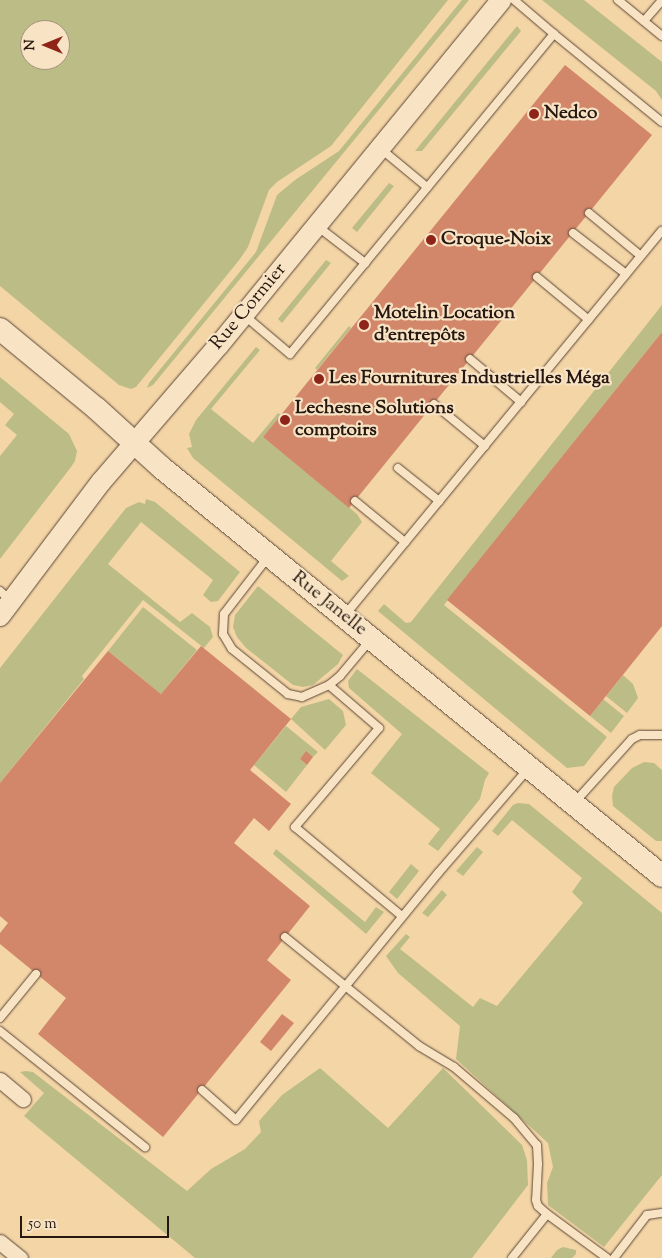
<!DOCTYPE html>
<meta charset="utf-8">
<style>
body{margin:0}
#map{position:relative;width:662px;height:1258px;overflow:hidden;background:#f4d5a6;font-family:"Sorts Mill Goudy",serif}
div>[style]{position:absolute}
[style*='--x']{left:calc(var(--x)*1px);top:calc(var(--y)*1px);width:calc(var(--w)*1px);rotate:calc(var(--a)*1deg)}
.green>*{inset:0;background:#bcbd86}
.building>*{inset:0;background:#d2866a}
.roads{filter:drop-shadow(0 0 1px #5a4636) drop-shadow(0 0 1px #5a4636)}
.service>*{height:8px;margin:-4px;padding:0 4px;transform-origin:4px;border-radius:4px;background:#f8e4c5}
.minor>*{height:15px;margin:-7.5px;padding:0 7.5px;transform-origin:7.5px;border-radius:7.5px;background:#f8e4c5}
.tertiary>*{height:20px;margin:-10px;padding:0 10px;transform-origin:10px;border-radius:10px;background:#f8e4c5}
.secondary>*{height:22px;margin:-11px;padding:0 11px;transform-origin:11px;border-radius:11px;background:#f8e4c5}
.dots>*{width:14px;height:14px;translate:-50% -50%;box-sizing:border-box;border:2px solid #f8e4c5;border-radius:50%}
span{translate:-50% -50%;white-space:nowrap;text-align:center;line-height:1.15;-webkit-text-stroke:4.5px #f8e4c5;paint-order:stroke}
.poi-label{font-size:19px;color:#261710;font-weight:700}
.left{translate:0 -50%;text-align:left}
.street-label{font-size:19px;color:#261710}
.north{position:absolute;left:20px;top:20px;width:50px;height:50px;box-sizing:border-box;background:#f8e4c5;border:1px solid #a4927d;border-radius:50%;rotate:270deg;font-size:14px;font-weight:700;line-height:20px;text-align:center;color:#261710}
.north::after{content:'';display:block;margin:auto;width:18px;height:22px;background:#8f2418;clip-path:polygon(50% 0,100% 100%,50% 72%,0 100%)}
.scale{position:absolute;left:20px;top:1216px;width:149px;height:22px;box-sizing:border-box;border:2px solid #261710;border-top:0;padding-left:6px;font-size:15px;line-height:18px;white-space:nowrap;color:#261710;-webkit-text-stroke:4px #f8e4c5;paint-order:stroke}
</style>
<div id="map">
<div class="green">
<div style="clip-path:polygon(evenodd,0 0,448px 0,331px 146px,277px 182px,269px 190px,248px 247px,240px 259px,136px 387px,131px 389px,119px 385px,0 286px,0 0,30px 30px,60px 30px,60px 60px,30px 60px,30px 30px)"></div>
<div style="clip-path:polygon(462px 0,469px 0,153px 385px,147px 388px,149px 383px,256px 252px,277px 195px,295px 180px,339px 151px)"></div>
<div style="clip-path:polygon(542px 0,584px 0,662px 62px,662px 100px,656px 91px)"></div>
<div style="clip-path:polygon(517px 26px,521px 31px,422px 151px,415px 151px)"></div>
<div style="clip-path:polygon(389px 183px,394px 186px,357px 232px,352px 228px)"></div>
<div style="clip-path:polygon(326px 260px,331px 263px,282px 323px,278px 319px)"></div>
<div style="clip-path:polygon(662px 305px,662px 332px,444px 605px,607px 737px,584px 766px,567px 768px,378px 611px,384px 604px,406px 623px,411px 622px)"></div>
<div style="clip-path:polygon(349px 326px,351px 328px,317px 370px,315px 368px)"></div>
<div style="clip-path:polygon(256px 347px,260px 350px,211px 409px,253px 443px,278px 413px,281px 415px,263px 437px,357px 514px,362px 522px,331px 561px,349px 576px,342px 581px,193px 458px,187px 448px,192px 447px,189px 434px,196px 420px)"></div>
<div style="clip-path:polygon(0 377px,69px 434px,77px 451px,75px 461px,71px 467px,0 559px,0 456px,17px 435px,5px 425px,14px 414px,0 402px)"></div>
<div style="clip-path:polygon(146px 499px,155px 502px,240px 572px,218px 601px,211px 602px,203px 595px,213px 580px,141px 522px,108px 564px,180px 622px,192px 613px,210px 627px,213px 637px,204px 648px,143px 600px,82px 676px,84px 679px,0 783px,0 668px,126px 508px,139px 502px,145px 504px)"></div>
<div style="clip-path:polygon(258px 586px,343px 655px,338px 664px,313px 685px,303px 687px,293px 685px,246px 648px,237px 637px,233px 627px,235px 615px)"></div>
<div style="clip-path:polygon(143px 607px,197px 650px,161px 694px,108px 651px)"></div>
<div style="clip-path:polygon(357px 669px,489px 773px,485px 780px,480px 799px,438px 851px,428px 844px,440px 829px,371px 773px,402px 734px,349px 688px,348px 681px)"></div>
<div style="clip-path:polygon(623px 675px,633px 684px,638px 698px,627px 713px,606px 696px)"></div>
<div style="clip-path:polygon(329px 699px,343px 711px,346px 725px,325px 750px,291px 719px,301px 707px)"></div>
<div style="clip-path:polygon(603px 699px,624px 716px,611px 733px,590px 716px)"></div>
<div style="clip-path:polygon(286px 726px,318px 752px,313px 757px,306px 752px,300px 759px,307px 765px,286px 792px,254px 765px)"></div>
<div style="clip-path:polygon(644px 762px,654px 763px,662px 770px,662px 841px,656px 841px,613px 806px,612px 796px,614px 787px,632px 768px)"></div>
<div style="clip-path:polygon(518px 803px,529px 804px,662px 913px,662px 1175px,604px 1247px,548px 1205px,547px 1183px,553px 1167px,548px 1143px,456px 1059px,460px 1026px,398px 973px,386px 956px,406px 934px,410px 937px,400px 949px,409px 956px,473px 1007px,480px 998px,497px 1006px,583px 903px,572px 892px,582px 878px,512px 820px,498px 836px,492px 831px,513px 805px)"></div>
<div style="clip-path:polygon(477px 847px,483px 852px,463px 876px,456px 871px)"></div>
<div style="clip-path:polygon(276px 849px,365px 922px,376px 907px,384px 912px,366px 934px,273px 854px)"></div>
<div style="clip-path:polygon(411px 864px,419px 871px,397px 899px,389px 892px)"></div>
<div style="clip-path:polygon(442px 890px,447px 895px,428px 917px,422px 913px)"></div>
<div style="clip-path:polygon(320px 1068px,388px 1128px,443px 1068px,522px 1145px,527px 1160px,528px 1185px,472px 1258px,195px 1258px,24px 1116px,44px 1093px,20px 1072px,26px 1071px,33px 1072px,187px 1191px,211px 1169px,245px 1149px,261px 1132px,259px 1121px,282px 1095px)"></div>
<div style="clip-path:polygon(563px 1247px,576px 1250px,576px 1254px,572px 1258px,551px 1258px,557px 1250px)"></div>
</div>
<div class="building">
<div style="clip-path:polygon(565px 65px,652px 135px,349px 508px,263px 437px)"></div>
<div style="clip-path:polygon(662px 332px,662px 626px,590px 716px,447px 600px)"></div>
<div style="clip-path:polygon(201px 646px,291px 719px,250px 770px,291px 804px,269px 831px,254px 818px,234px 843px,310px 906px,267px 960px,291px 980px,163px 1137px,38px 1034px,66px 998px,0 944px,0 933px,8px 923px,0 916px,0 783px,108px 651px,161px 694px)"></div>
<div style="clip-path:polygon(306px 751px,313px 757px,307px 765px,300px 759px)"></div>
<div style="clip-path:polygon(282px 1014px,294px 1023px,271px 1051px,260px 1042px)"></div>
</div>
<div class="roads">
<div class="service">
<div style="--x:618;--y:0;--w:57;--a:39.3"></div>
<div style="--x:644;--y:21;--w:28;--a:-49"></div>
<div style="--x:554;--y:34;--w:139;--a:39.2"></div>
<div style="--x:381;--y:149;--w:60;--a:39.6"></div>
<div style="--x:589;--y:213;--w:67;--a:39.6"></div>
<div style="--x:317;--y:226;--w:61;--a:37.6"></div>
<div style="--x:573;--y:233;--w:67;--a:37.7"></div>
<div style="--x:537;--y:277;--w:67;--a:39.6"></div>
<div style="--x:245;--y:316;--w:59;--a:40.2"></div>
<div style="--x:290;--y:354;--w:415;--a:-50.5"></div>
<div style="--x:554;--y:34;--w:52;--a:-139.6"></div>
<div style="--x:470;--y:359;--w:67;--a:40.1"></div>
<div style="--x:434;--y:404;--w:66;--a:39.5"></div>
<div style="--x:398;--y:468;--w:53;--a:38.8"></div>
<div style="--x:355;--y:501;--w:65;--a:39.4"></div>
<div style="--x:268;--y:557;--w:72;--a:127.7"></div>
<div style="--x:224;--y:614;--w:20;--a:93"></div>
<div style="--x:223;--y:634;--w:17;--a:59"></div>
<div style="--x:232;--y:649;--w:72;--a:38.8"></div>
<div style="--x:288;--y:694;--w:14;--a:12"></div>
<div style="--x:302;--y:697;--w:30;--a:-24"></div>
<div style="--x:329;--y:685;--w:14;--a:-39"></div>
<div style="--x:340;--y:676;--w:48;--a:-50"></div>
<div style="--x:0;--y:591;--w:13;--a:42"></div>
<div style="--x:345;--y:615;--w:498;--a:-50.5"></div>
<div style="--x:329;--y:685;--w:66;--a:40.7"></div>
<div style="--x:379;--y:728;--w:130;--a:130.3"></div>
<div style="--x:295;--y:827;--w:139;--a:39.8"></div>
<div style="--x:575;--y:802;--w:85;--a:-47.9"></div>
<div style="--x:632;--y:739;--w:9;--a:-27"></div>
<div style="--x:640;--y:735;--w:22;--a:0"></div>
<div style="--x:285;--y:937;--w:173;--a:39.1"></div>
<div style="--x:419;--y:1046;--w:41;--a:31"></div>
<div style="--x:454;--y:1067;--w:79;--a:40.4"></div>
<div style="--x:514;--y:1118;--w:35;--a:50"></div>
<div style="--x:537;--y:1145;--w:19;--a:87"></div>
<div style="--x:538;--y:1164;--w:36;--a:93"></div>
<div style="--x:536;--y:1200;--w:6;--a:72"></div>
<div style="--x:538;--y:1206;--w:12;--a:42"></div>
<div style="--x:0;--y:1018;--w:57;--a:-50.7"></div>
<div style="--x:0;--y:1031;--w:186;--a:38.7"></div>
<div style="--x:202;--y:1090;--w:45;--a:41.4"></div>
<div style="--x:236;--y:1120;--w:320;--a:-50.7"></div>
<div style="--x:439;--y:872;--w:136;--a:-49.2"></div>
<div style="--x:512;--y:1258;--w:56;--a:-51.5"></div>
<div style="--x:547;--y:1214;--w:74;--a:36.3"></div>
<div style="--x:614;--y:1258;--w:54;--a:-52.5"></div>
<div style="--x:647;--y:1215;--w:15;--a:-8"></div>
</div>
<div class="minor">
<div style="--x:0;--y:1080;--w:30;--a:40"></div>
<div style="--x:0;--y:1242;--w:26;--a:39"></div>
</div>
<div class="tertiary">
<div style="--x:0;--y:616;--w:168;--a:-53"></div>
<div style="--x:101;--y:482;--w:181;--a:-49.3"></div>
<div style="--x:219;--y:345;--w:446;--a:-50.7"></div>
</div>
<div class="secondary">
<div style="--x:0;--y:329;--w:124;--a:39.5"></div>
<div style="--x:96;--y:408;--w:89;--a:42.3"></div>
<div style="--x:162;--y:468;--w:645;--a:39.21"></div>
</div>
</div>
<div class="dots">
<div style="left:534px;top:114px;background:#8f2418"></div>
<div style="left:431px;top:240px;background:#8f2418"></div>
<div style="left:364px;top:325px;background:#8f2418"></div>
<div style="left:319px;top:379px;background:#8f2418"></div>
<div style="left:285px;top:420px;background:#8f2418"></div>
</div>
<div class="poi-label">
<span class="left" style="left:544px;top:114px">Nedco</span>
<span class="left" style="left:441px;top:240px">Croque-Noix</span>
<span class="left" style="left:374px;top:325px">Motelin Location<br>d'entrepôts</span>
<span class="left" style="left:329px;top:379px">Les Fournitures Industrielles Méga</span>
<span class="left" style="left:295px;top:420px">Lechesne Solutions<br>comptoirs</span>
</div>
<div class="street-label">
<span style="left:249px;top:307px;rotate:-50deg">Rue Cormier</span>
<span style="left:329px;top:604px;rotate:39deg">Rue Janelle</span>
</div>
<div class="north">N</div>
<div class="scale">50 m</div>
</div>
